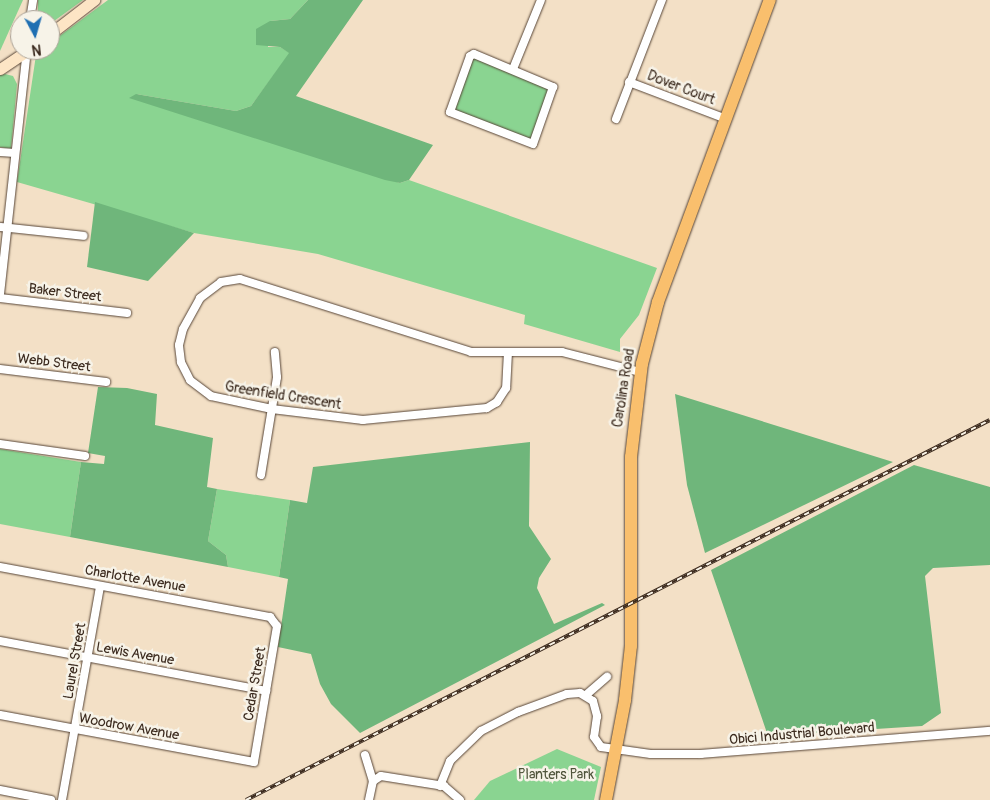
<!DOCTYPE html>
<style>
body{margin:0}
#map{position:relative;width:990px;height:800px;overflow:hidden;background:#f3e0c6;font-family:Pangolin,sans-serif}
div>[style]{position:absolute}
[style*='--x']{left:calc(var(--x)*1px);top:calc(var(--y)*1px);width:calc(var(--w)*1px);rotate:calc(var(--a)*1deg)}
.green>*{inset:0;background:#8ad491}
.forest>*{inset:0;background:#6fb67b}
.roads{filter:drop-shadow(0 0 1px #574537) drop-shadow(0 0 1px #574537)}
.street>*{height:8px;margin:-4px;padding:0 4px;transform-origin:4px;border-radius:4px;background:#fff}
.secondary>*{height:11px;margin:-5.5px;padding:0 5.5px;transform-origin:5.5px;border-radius:5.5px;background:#fde5c5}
.primary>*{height:12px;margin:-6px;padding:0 6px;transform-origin:6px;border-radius:6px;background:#f9bf6d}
.rail>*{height:4px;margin-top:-2px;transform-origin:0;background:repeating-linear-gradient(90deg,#f7f3e8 0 5.5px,#3b2a1e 0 11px);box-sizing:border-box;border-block:1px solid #3b2a1e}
span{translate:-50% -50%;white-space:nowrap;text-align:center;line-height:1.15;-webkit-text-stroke:5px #f7f3e8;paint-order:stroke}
.street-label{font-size:14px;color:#3b2a1e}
.park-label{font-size:14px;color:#4f543b}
.north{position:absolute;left:10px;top:10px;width:50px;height:50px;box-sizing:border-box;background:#f7f3e8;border:1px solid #aca397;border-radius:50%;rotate:174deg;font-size:14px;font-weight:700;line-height:20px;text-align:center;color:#3b2a1e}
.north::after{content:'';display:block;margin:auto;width:18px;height:22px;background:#1f6fb2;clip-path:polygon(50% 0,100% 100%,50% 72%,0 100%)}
</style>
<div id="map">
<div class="green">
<div style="clip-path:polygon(0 0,23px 0,0 51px)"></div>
<div style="clip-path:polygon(38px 0,83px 0,50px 24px,50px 20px,38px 20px)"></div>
<div style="clip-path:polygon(108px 0,308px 0,290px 19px,270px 21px,268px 47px,280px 47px,290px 53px,251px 106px,236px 111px,136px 94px,400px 183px,409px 180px,657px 268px,639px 315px,620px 339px,620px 352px,524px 324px,525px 315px,318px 254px,194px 233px,17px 182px,36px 55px,41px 50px,50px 50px,50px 43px)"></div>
<div style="clip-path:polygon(473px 58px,551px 89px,530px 142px,452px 111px)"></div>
<div style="clip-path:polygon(5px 74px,13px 76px,17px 84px,11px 149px,0 147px,0 75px)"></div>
<div style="clip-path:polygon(0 449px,81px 462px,70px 537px,0 524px)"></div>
<div style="clip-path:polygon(217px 489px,290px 500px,279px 577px,228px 567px,226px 555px,208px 541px)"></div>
<div style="clip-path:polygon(557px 749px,601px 767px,594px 800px,474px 800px,490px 781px)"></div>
</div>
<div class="forest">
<div style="clip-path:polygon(308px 0,363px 0,296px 96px,433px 145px,409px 180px,400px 183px,385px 180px,129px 98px,136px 94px,236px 111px,251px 106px,289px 53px,280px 47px,256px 45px,256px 29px,270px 21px,290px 19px)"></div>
<div style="clip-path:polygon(95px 202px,194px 233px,148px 281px,87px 267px)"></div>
<div style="clip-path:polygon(98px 387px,127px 388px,157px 394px,155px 425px,213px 438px,207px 487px,217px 489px,208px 541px,226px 555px,228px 567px,70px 537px,81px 462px,104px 464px,105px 456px,88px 453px)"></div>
<div style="clip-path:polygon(675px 394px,893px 462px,705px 553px,687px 485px)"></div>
<div style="clip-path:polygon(530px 442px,529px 526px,551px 559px,539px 578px,537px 588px,554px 624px,602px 603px,605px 605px,360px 733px,331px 704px,320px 684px,311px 654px,278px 647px,288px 579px,279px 577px,290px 500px,307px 503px,313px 467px)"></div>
<div style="clip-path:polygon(914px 465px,990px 487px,990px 565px,933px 568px,925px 576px,941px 713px,922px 726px,768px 736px,711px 570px)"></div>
</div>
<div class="roads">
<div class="street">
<div style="--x:30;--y:20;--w:20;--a:-81"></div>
<div style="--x:474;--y:54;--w:86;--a:22.7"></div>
<div style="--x:553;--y:87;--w:60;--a:109.3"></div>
<div style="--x:533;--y:144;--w:89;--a:-158.9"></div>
<div style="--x:450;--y:112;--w:59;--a:-70.3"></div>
<div style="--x:470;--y:56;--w:4;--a:-27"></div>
<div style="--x:513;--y:69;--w:74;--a:-67.9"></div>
<div style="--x:629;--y:82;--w:102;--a:20.8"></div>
<div style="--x:616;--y:119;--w:128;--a:-68.9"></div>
<div style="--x:0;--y:152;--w:15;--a:4"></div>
<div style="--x:0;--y:227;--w:84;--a:6.1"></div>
<div style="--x:0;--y:294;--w:245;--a:-83.7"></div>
<div style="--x:0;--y:298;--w:128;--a:6.7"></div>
<div style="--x:508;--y:352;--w:36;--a:93"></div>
<div style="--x:506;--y:388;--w:17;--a:123"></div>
<div style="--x:497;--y:402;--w:12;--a:149"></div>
<div style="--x:487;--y:408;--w:125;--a:174.5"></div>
<div style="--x:363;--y:420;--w:92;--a:-173.1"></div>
<div style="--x:272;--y:409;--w:62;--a:-168"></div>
<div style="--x:211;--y:396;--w:26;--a:-143"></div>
<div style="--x:190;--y:380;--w:20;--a:-117"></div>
<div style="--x:181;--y:362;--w:17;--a:-97"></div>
<div style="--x:179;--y:345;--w:16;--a:-76"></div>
<div style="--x:183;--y:329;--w:35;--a:-61"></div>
<div style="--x:200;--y:298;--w:26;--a:-37"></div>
<div style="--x:221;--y:282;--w:19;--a:-9"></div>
<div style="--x:240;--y:279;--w:242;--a:17.5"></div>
<div style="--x:471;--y:352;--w:91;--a:0"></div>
<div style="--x:562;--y:352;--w:81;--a:14.4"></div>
<div style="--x:0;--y:369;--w:107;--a:7"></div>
<div style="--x:0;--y:444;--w:86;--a:8"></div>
<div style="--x:261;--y:475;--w:99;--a:-80.7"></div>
<div style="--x:277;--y:377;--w:25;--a:-95"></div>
<div style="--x:0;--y:567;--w:275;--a:10.5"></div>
<div style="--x:270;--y:617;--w:11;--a:52"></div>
<div style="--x:277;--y:626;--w:138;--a:99.6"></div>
<div style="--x:254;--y:762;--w:258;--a:-169.5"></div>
<div style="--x:0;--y:641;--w:271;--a:10.6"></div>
<div style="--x:586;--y:695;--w:28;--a:-41"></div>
<div style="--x:365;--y:755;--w:27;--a:73"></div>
<div style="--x:373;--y:781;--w:19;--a:102"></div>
<div style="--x:373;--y:781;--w:9;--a:-32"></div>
<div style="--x:381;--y:776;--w:64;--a:9"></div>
<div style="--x:444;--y:786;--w:21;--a:41"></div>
<div style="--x:440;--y:786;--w:27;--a:-68"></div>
<div style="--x:450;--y:761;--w:43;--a:-44.1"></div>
<div style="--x:481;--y:731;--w:42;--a:-27.2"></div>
<div style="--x:518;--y:712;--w:52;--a:-20.2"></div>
<div style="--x:567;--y:694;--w:13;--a:-4"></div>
<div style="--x:580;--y:693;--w:15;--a:32"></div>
<div style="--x:593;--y:701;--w:16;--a:75"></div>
<div style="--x:597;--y:716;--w:21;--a:98"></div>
<div style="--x:594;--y:737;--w:12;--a:55"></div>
<div style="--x:601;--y:747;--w:50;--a:8"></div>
<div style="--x:651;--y:754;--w:50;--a:0"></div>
<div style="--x:701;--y:754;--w:290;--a:-4.6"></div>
<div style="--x:0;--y:790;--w:52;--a:11.1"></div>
<div style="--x:62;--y:800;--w:217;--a:-79.9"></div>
</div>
<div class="secondary">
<div style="--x:50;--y:34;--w:56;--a:-37.7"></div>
<div style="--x:0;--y:69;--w:34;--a:-34"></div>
</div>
<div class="primary">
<div style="--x:606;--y:800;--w:102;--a:-79.2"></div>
<div style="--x:625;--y:700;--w:54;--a:-83.7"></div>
<div style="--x:631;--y:646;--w:189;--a:-90"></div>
<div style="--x:631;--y:457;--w:94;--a:-83.3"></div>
<div style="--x:642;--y:364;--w:64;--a:-75.5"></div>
<div style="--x:658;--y:302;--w:322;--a:-69.7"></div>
</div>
</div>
<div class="rail">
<div style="--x:246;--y:800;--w:835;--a:-27.06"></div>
</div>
<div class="street-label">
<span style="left:681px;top:88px;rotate:21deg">Dover Court</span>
<span style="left:65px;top:293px;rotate:7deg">Baker Street</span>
<span style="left:54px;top:363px;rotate:7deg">Webb Street</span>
<span style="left:624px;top:388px;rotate:-81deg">Carolina Road</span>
<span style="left:283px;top:396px;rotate:9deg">Greenfield Crescent</span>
<span style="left:135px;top:579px;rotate:10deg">Charlotte Avenue</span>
<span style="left:135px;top:654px;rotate:10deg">Lewis Avenue</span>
<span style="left:75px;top:661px;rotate:-80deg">Laurel Street</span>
<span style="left:255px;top:684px;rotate:-80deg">Cedar Street</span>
<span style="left:129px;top:727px;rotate:10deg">Woodrow Avenue</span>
<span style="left:802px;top:734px;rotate:-5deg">Obici Industrial Boulevard</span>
</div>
<div class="park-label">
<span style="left:556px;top:775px">Planters Park</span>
</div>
<div class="north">N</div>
</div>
